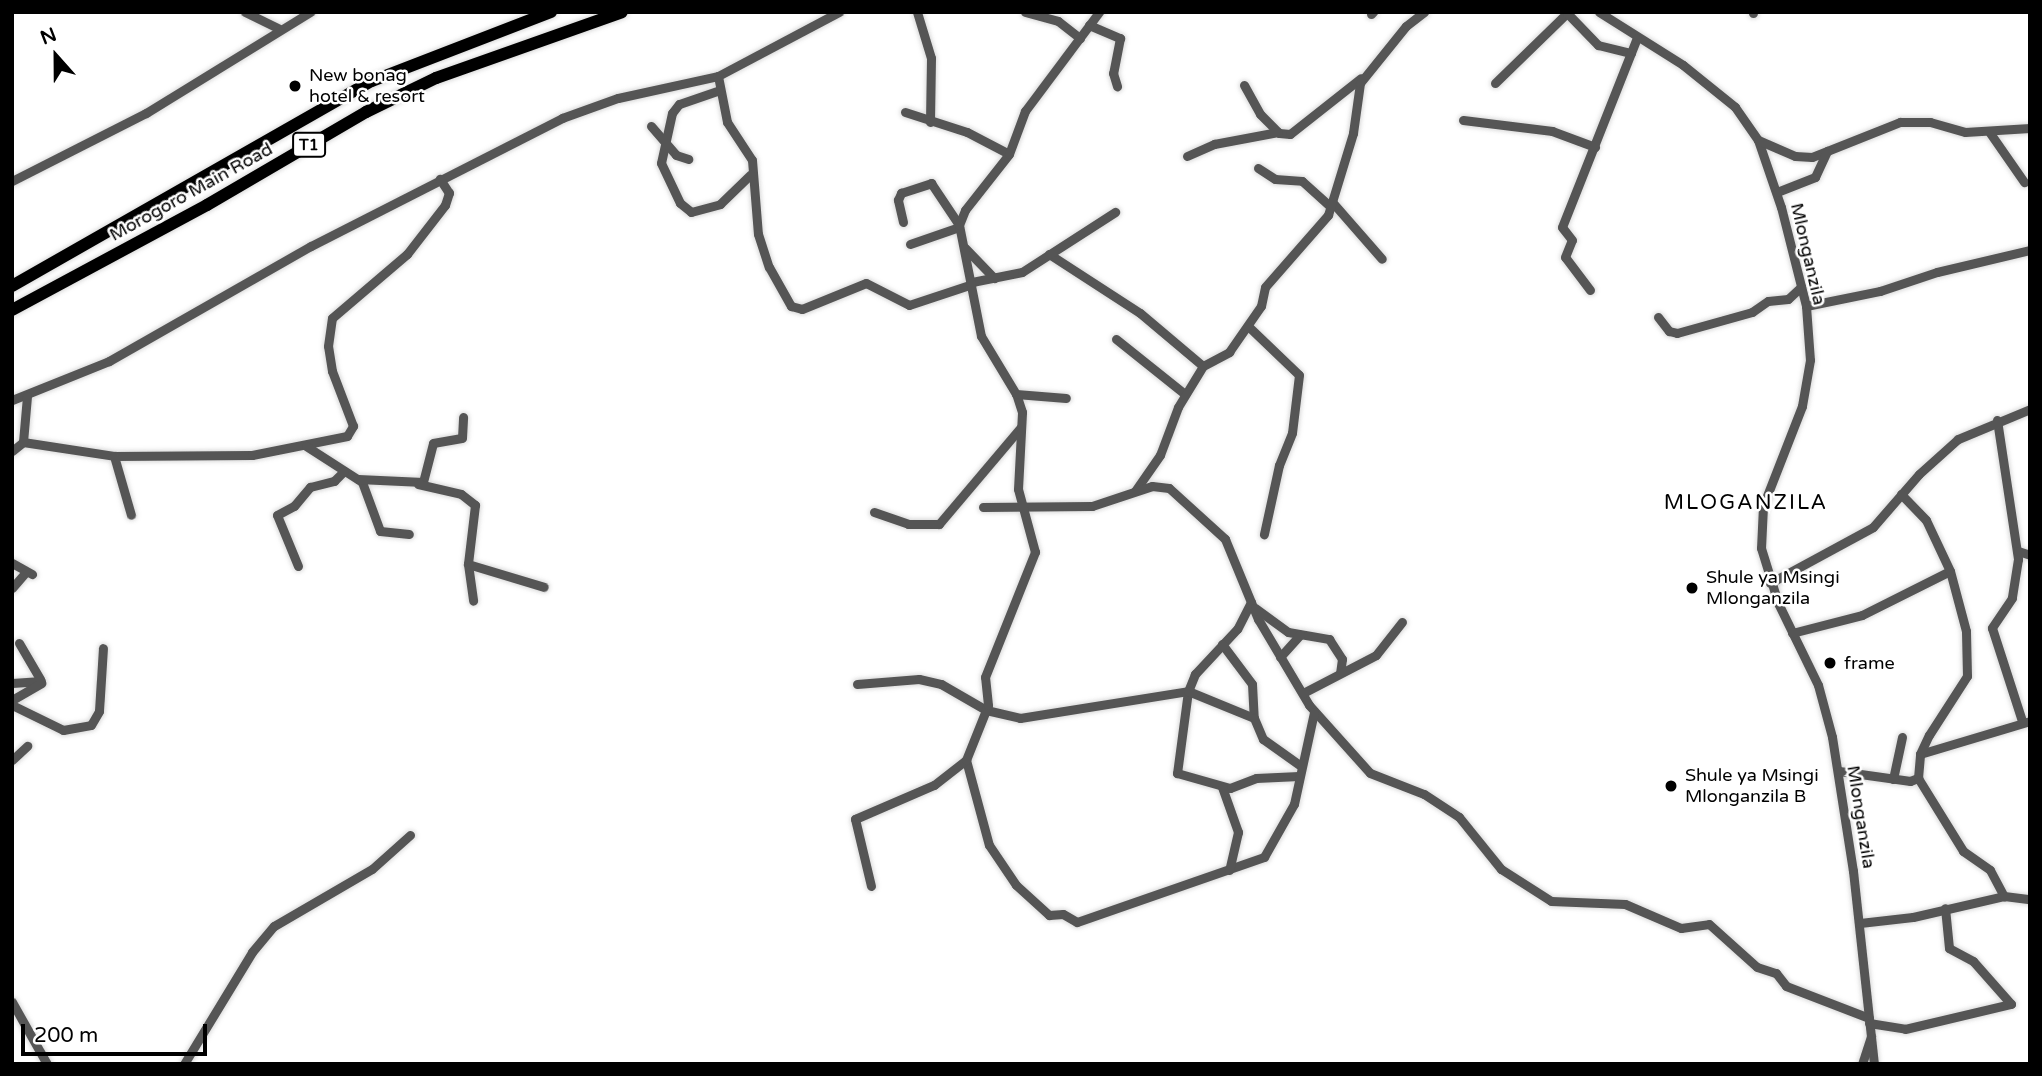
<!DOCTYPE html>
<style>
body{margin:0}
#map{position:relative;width:2042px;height:1076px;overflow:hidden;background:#fff;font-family:"Varela Round",sans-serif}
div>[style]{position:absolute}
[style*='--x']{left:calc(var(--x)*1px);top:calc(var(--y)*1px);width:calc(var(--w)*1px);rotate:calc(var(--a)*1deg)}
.roads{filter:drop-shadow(0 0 2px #dbdbdb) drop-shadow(0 0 2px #dbdbdb)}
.minor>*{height:9px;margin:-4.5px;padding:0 4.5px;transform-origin:4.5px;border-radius:4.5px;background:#555}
.highway>*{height:12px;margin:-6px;padding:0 6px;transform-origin:6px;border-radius:6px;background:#000}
.dots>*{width:19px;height:19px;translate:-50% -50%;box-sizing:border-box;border:4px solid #fff;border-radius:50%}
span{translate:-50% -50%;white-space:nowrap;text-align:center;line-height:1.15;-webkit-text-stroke:5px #fff;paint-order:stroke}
.shield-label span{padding:2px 5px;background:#fff;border:2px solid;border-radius:5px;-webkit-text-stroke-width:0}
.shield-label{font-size:16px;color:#000;font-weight:700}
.poi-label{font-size:18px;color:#000}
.left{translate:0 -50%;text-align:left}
.street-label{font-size:18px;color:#000}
.quarter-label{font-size:21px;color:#000;letter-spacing:2px}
.frame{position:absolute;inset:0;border:14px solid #000;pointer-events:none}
.north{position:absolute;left:21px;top:21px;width:70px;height:70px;-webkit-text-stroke:5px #fff;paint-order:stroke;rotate:339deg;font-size:19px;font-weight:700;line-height:28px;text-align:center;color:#000}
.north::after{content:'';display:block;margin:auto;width:24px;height:32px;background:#000;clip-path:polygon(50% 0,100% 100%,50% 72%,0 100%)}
.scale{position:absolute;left:21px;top:1024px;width:186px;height:32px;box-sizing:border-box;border:4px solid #000;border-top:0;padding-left:9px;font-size:21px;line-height:24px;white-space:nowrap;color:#000;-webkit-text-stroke:5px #fff;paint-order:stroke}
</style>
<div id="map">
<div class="roads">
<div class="minor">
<div style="--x:245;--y:12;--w:37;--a:26"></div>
<div style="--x:917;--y:12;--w:48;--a:73.1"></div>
<div style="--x:931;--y:58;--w:64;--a:90.9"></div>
<div style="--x:1025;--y:12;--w:34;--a:15"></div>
<div style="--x:1058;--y:21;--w:28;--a:38"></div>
<div style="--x:1599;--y:12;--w:99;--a:32.2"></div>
<div style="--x:1683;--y:65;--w:67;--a:38.9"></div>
<div style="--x:1735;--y:107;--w:40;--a:55.1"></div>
<div style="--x:1758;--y:140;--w:71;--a:71.1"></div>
<div style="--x:1781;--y:207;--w:102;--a:75.8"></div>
<div style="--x:1806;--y:306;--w:54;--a:85.8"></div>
<div style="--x:1810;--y:360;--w:47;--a:99.9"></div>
<div style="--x:1802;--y:406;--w:107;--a:111.3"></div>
<div style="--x:1763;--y:506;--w:42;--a:92.7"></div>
<div style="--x:1761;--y:548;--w:58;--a:72.8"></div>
<div style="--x:1778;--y:603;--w:91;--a:64"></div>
<div style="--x:1818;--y:685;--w:54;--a:74.9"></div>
<div style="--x:1832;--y:737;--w:136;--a:81.1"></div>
<div style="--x:1853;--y:871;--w:194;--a:83.8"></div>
<div style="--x:1753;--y:12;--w:1;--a:90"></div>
<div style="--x:1371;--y:14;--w:3;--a:-45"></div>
<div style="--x:1089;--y:25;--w:34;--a:23"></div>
<div style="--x:1120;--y:38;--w:36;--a:101"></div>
<div style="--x:1113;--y:73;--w:14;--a:73"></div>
<div style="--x:718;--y:76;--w:47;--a:78.9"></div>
<div style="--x:727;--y:122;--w:45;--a:56.7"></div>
<div style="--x:752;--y:160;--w:74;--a:85.4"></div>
<div style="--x:758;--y:234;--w:35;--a:72"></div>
<div style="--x:769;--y:267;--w:45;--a:60.6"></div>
<div style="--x:791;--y:306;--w:11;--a:15"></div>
<div style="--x:802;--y:309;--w:69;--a:-22.1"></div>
<div style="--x:866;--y:283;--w:48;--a:27.1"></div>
<div style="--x:909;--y:305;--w:66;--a:-18.4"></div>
<div style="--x:1495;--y:83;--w:100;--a:-44.2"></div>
<div style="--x:1567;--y:13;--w:45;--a:45.9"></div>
<div style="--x:1598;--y:45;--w:34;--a:14"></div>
<div style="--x:1244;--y:85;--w:33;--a:61"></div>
<div style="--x:1260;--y:114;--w:27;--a:45"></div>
<div style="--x:1279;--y:133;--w:11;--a:5"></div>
<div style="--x:1290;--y:134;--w:90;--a:-38.3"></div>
<div style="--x:720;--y:90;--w:43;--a:161.1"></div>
<div style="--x:679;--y:104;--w:11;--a:128"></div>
<div style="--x:672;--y:113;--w:51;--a:102.4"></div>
<div style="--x:661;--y:163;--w:44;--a:64.6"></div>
<div style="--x:680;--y:203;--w:14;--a:39"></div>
<div style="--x:691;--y:212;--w:30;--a:-15"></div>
<div style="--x:720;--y:204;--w:42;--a:-44"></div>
<div style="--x:905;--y:112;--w:65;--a:17.9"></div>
<div style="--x:967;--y:132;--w:47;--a:27.6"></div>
<div style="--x:1463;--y:120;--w:90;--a:7"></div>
<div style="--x:1552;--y:131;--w:46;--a:20.4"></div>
<div style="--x:651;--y:126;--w:38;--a:49"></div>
<div style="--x:676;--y:155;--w:13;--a:18"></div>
<div style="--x:1990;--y:133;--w:60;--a:55.2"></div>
<div style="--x:1758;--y:140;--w:40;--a:23.4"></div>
<div style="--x:1795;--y:156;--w:17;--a:3"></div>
<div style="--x:1812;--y:157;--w:95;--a:-21.7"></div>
<div style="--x:1900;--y:122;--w:30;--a:0"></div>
<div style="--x:1930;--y:122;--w:36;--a:16"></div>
<div style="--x:1965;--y:132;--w:65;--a:-3.5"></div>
<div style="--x:1187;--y:156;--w:30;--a:-24"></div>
<div style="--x:1214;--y:144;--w:65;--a:-10.6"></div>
<div style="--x:1258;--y:168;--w:20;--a:33"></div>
<div style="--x:1275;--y:179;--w:27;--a:4"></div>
<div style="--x:1302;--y:181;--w:39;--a:42"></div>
<div style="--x:12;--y:181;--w:150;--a:-26.9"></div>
<div style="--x:146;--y:113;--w:193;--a:-31.6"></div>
<div style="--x:1777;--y:192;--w:41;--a:-21.5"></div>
<div style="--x:1815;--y:177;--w:29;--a:-65"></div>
<div style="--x:1333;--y:203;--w:74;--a:48.8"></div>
<div style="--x:903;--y:222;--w:23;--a:-103"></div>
<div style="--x:898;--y:200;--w:8;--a:-67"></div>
<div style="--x:901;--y:193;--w:32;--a:-18"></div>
<div style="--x:931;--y:183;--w:50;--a:56.3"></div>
<div style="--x:910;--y:244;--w:52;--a:-19.1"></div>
<div style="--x:965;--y:248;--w:42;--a:46"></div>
<div style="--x:1049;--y:254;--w:108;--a:33"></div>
<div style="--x:1140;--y:313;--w:82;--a:40.1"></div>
<div style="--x:972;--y:282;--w:51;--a:-11.3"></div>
<div style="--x:1022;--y:272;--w:111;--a:-32.8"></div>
<div style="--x:1590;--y:290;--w:41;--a:-127.1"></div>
<div style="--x:1565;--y:257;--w:18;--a:-68"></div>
<div style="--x:1572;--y:240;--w:16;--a:-128"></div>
<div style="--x:1562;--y:227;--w:203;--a:-68.4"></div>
<div style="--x:1806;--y:306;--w:76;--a:-11.5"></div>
<div style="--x:1880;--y:291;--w:60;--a:-18.4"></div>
<div style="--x:1937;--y:272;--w:96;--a:-13.3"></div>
<div style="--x:1658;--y:317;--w:18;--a:52"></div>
<div style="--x:1669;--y:331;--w:8;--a:14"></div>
<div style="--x:1677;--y:333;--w:78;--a:-15.6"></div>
<div style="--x:1752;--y:312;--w:19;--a:-35"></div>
<div style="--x:1768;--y:301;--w:20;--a:-6"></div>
<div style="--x:1788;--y:299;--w:18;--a:-43"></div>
<div style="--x:1249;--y:327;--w:69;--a:43.8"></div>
<div style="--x:1299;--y:375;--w:58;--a:96.9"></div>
<div style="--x:1292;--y:433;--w:35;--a:112"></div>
<div style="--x:1279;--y:465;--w:71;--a:102.3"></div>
<div style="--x:1116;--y:339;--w:88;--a:38.6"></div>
<div style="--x:1016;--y:394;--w:50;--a:4.6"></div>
<div style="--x:12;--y:400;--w:105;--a:-21.9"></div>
<div style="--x:109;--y:361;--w:232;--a:-29.7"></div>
<div style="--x:311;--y:246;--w:282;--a:-27"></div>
<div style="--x:562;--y:118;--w:59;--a:-19.7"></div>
<div style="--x:618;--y:98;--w:102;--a:-12.4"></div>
<div style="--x:718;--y:76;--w:137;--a:-27.9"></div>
<div style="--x:1997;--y:420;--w:141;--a:81.4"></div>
<div style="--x:2018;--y:559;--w:39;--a:99"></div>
<div style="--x:2012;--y:598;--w:36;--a:124"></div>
<div style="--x:1992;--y:628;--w:98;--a:72.1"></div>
<div style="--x:23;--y:442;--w:92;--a:8.7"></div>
<div style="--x:114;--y:456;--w:138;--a:-0.4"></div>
<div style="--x:252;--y:455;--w:97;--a:-11.3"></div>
<div style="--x:347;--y:436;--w:12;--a:-59"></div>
<div style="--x:353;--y:426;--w:59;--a:-110.9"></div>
<div style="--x:332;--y:371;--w:25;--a:-99"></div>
<div style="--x:328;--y:346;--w:28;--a:-82"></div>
<div style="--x:332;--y:318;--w:99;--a:-40.5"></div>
<div style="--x:407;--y:254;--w:62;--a:-52.2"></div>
<div style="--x:445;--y:205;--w:13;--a:-72"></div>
<div style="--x:449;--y:193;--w:17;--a:-123"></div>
<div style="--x:306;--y:446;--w:67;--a:32.7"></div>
<div style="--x:362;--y:482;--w:52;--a:69.8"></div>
<div style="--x:380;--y:531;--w:29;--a:6"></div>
<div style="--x:12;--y:451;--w:14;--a:-39"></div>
<div style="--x:23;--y:442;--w:46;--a:-85"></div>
<div style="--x:114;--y:456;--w:61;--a:73.9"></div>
<div style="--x:358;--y:479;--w:65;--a:2.6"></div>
<div style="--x:423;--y:482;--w:40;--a:-75.6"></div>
<div style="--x:433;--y:443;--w:29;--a:-10"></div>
<div style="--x:462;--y:438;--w:21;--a:-87"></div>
<div style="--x:418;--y:484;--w:44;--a:13.1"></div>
<div style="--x:461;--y:494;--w:18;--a:38"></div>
<div style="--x:475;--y:505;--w:59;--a:96.8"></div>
<div style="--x:468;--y:564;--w:37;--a:82"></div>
<div style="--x:1135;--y:491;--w:44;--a:-55.2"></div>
<div style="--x:1160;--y:455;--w:51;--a:-69.4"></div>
<div style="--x:1178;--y:407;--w:48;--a:-58.6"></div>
<div style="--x:1203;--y:366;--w:30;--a:-28"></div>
<div style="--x:1229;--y:352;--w:56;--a:-55.2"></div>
<div style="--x:1261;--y:306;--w:19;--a:-78"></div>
<div style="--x:1265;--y:287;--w:96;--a:-48.8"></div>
<div style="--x:1328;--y:215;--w:86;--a:-73"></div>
<div style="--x:1353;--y:133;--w:50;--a:-82"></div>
<div style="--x:1360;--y:83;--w:73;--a:-51.1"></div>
<div style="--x:1406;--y:26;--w:23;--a:-38"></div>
<div style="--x:983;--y:507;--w:109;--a:-0.5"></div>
<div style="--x:1092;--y:506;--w:63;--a:-18.4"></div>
<div style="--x:1152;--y:486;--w:17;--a:7"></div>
<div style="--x:1169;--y:488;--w:76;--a:42.3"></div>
<div style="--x:1225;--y:539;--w:87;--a:67.6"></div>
<div style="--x:1258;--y:619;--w:100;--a:59.3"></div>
<div style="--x:1309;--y:705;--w:91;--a:48.1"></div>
<div style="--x:1370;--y:773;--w:58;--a:21.3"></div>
<div style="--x:1424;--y:794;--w:42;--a:33.3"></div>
<div style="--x:1459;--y:817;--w:67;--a:51.1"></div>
<div style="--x:1501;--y:869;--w:59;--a:32.6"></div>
<div style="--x:1551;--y:901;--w:74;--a:2.3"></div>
<div style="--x:1625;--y:904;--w:61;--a:23.2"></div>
<div style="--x:1681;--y:928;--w:28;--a:-8"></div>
<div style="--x:1709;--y:924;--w:64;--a:41.9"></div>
<div style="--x:1757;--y:967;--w:20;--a:18"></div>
<div style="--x:1776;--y:973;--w:16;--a:52"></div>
<div style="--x:1786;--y:986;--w:89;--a:21.1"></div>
<div style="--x:874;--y:512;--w:36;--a:19"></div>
<div style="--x:908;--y:524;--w:31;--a:0"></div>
<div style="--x:939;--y:524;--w:126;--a:-49.8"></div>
<div style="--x:2018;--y:551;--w:13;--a:18"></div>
<div style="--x:12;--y:563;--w:23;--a:29"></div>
<div style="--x:468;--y:564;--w:79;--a:16.8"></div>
<div style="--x:298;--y:566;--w:55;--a:-112.4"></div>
<div style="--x:277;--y:515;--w:19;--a:-28"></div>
<div style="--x:294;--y:506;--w:25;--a:-50"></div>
<div style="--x:310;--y:487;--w:25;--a:-14"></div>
<div style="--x:334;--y:481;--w:14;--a:-45"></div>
<div style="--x:1770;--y:583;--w:117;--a:-28.5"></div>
<div style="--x:1873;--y:527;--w:70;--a:-49"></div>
<div style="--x:1919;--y:474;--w:52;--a:-41.9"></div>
<div style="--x:1958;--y:439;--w:78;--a:-22.6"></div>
<div style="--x:12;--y:588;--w:21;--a:-49"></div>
<div style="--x:1251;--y:602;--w:30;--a:117"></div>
<div style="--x:1237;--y:629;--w:62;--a:133"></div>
<div style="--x:1195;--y:674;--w:18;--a:112"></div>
<div style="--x:1188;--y:691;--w:83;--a:97.6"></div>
<div style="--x:1177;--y:773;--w:55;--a:15.8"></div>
<div style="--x:1230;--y:788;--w:28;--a:-21"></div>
<div style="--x:1256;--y:778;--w:43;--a:-2.7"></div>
<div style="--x:1255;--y:608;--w:41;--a:36"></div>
<div style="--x:1288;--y:632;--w:42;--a:9.7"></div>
<div style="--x:1329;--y:639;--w:24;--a:57"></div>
<div style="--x:1342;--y:659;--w:14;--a:98"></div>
<div style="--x:1792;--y:633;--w:72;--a:-14.4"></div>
<div style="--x:1862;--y:615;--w:98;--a:-26.6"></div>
<div style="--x:19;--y:643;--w:42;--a:59.7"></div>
<div style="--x:1222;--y:644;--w:50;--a:53.1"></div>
<div style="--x:1252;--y:684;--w:34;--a:87"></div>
<div style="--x:1280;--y:657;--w:30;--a:-48"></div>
<div style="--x:12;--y:683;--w:29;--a:-4"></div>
<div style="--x:857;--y:684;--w:62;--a:-4.6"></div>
<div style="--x:919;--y:679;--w:23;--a:13"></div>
<div style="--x:941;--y:684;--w:52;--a:30"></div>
<div style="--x:986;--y:710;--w:35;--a:13"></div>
<div style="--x:1020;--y:718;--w:170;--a:-9.1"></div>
<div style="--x:1188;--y:691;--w:71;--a:22.2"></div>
<div style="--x:1254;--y:718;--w:23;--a:67"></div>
<div style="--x:1263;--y:739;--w:47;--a:35.4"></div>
<div style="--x:1303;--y:693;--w:82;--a:-27.5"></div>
<div style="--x:1376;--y:655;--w:42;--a:-51.8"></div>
<div style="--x:12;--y:700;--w:34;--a:-30"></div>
<div style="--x:12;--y:705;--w:57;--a:26.1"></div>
<div style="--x:63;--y:730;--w:28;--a:-10"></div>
<div style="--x:91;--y:725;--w:16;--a:-60"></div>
<div style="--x:99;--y:711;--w:63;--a:-86.4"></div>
<div style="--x:1920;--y:754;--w:115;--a:-16.7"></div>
<div style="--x:12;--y:760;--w:21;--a:-43"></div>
<div style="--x:966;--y:760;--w:88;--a:74.9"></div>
<div style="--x:989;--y:845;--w:48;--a:56"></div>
<div style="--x:1016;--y:885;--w:45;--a:42.3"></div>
<div style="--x:1049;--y:915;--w:14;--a:-4"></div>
<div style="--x:1063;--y:914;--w:16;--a:30"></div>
<div style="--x:1077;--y:922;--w:198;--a:-19.2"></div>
<div style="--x:1264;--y:857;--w:61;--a:-60.5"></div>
<div style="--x:1294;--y:804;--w:94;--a:-77.7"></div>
<div style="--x:1839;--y:771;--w:72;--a:8"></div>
<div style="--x:1910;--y:781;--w:9;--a:-21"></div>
<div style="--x:1918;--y:778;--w:24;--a:-85"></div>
<div style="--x:1920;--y:754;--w:21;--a:-65"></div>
<div style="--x:1929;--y:735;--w:70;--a:-57.2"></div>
<div style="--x:1967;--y:676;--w:45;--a:-91.3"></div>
<div style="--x:1966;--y:631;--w:62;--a:-104.9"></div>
<div style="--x:1950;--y:571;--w:56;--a:-115.2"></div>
<div style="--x:1926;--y:520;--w:36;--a:-134"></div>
<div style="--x:1918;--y:778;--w:86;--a:58.3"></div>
<div style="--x:1963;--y:851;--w:33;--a:35"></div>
<div style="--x:1990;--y:870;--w:30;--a:62"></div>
<div style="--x:1893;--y:779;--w:43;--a:-77.9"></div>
<div style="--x:1222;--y:787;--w:48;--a:70.4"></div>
<div style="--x:1238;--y:832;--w:39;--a:103"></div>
<div style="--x:871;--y:886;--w:69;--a:-103.4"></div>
<div style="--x:855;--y:819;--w:86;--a:-23.3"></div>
<div style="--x:934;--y:785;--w:41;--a:-38"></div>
<div style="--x:966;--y:760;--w:59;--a:-68.2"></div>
<div style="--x:988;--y:705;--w:28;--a:-96"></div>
<div style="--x:985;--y:677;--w:135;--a:-68.2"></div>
<div style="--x:1035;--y:552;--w:65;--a:-105.1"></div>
<div style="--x:1018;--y:489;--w:77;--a:-87"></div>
<div style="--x:1022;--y:412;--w:19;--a:-108"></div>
<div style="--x:1016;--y:394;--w:68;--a:-121.1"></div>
<div style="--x:981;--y:336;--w:113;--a:-101.2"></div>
<div style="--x:959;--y:225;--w:16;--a:-68"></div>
<div style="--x:965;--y:210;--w:71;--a:-51.8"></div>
<div style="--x:1009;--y:154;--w:46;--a:-69.6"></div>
<div style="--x:1025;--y:111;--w:124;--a:-53.2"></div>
<div style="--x:1860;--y:923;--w:53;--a:-6.5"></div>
<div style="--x:1913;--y:917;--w:93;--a:-13"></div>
<div style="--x:2004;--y:896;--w:26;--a:7"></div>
<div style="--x:12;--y:1002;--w:71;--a:60.6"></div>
<div style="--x:1869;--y:1023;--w:36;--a:9"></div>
<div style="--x:1905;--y:1029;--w:109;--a:-13.3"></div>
<div style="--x:2011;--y:1004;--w:57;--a:-131.5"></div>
<div style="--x:1973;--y:961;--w:27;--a:-152"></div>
<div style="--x:1949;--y:948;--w:40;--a:-95.7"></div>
<div style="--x:184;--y:1064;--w:131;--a:-58.7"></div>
<div style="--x:252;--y:952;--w:34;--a:-50"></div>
<div style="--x:274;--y:926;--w:113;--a:-30.2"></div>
<div style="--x:372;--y:869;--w:51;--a:-41.8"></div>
<div style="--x:1862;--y:1064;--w:29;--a:-72"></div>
</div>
<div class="highway">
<div style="--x:12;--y:286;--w:414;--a:-29.7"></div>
<div style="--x:372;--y:81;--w:192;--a:-21.1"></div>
<div style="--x:12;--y:310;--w:221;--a:-28.3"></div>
<div style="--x:207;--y:205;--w:184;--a:-30.3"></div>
<div style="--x:366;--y:112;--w:78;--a:-25.9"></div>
<div style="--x:436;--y:78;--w:197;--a:-19.5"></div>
</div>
</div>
<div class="dots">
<div style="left:295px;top:86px;background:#000"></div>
<div style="left:1692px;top:588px;background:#000"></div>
<div style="left:1830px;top:663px;background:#000"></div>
<div style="left:1671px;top:786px;background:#000"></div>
</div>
<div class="shield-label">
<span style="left:309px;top:145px">T1</span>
</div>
<div class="poi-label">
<span class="left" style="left:309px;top:86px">New bonag<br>hotel &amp; resort</span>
<span class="left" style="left:1706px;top:588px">Shule ya Msingi<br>Mlonganzila</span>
<span class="left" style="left:1844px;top:663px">frame</span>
<span class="left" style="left:1685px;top:786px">Shule ya Msingi<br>Mlonganzila B</span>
</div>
<div class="street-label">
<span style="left:191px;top:192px;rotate:-29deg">Morogoro Main Road</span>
<span style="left:1808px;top:254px;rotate:77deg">Mlonganzila</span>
<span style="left:1861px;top:817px;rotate:81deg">Mlonganzila</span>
</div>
<div class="quarter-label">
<span style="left:1746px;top:503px">MLOGANZILA</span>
</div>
<div class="frame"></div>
<div class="north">N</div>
<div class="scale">200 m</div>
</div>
